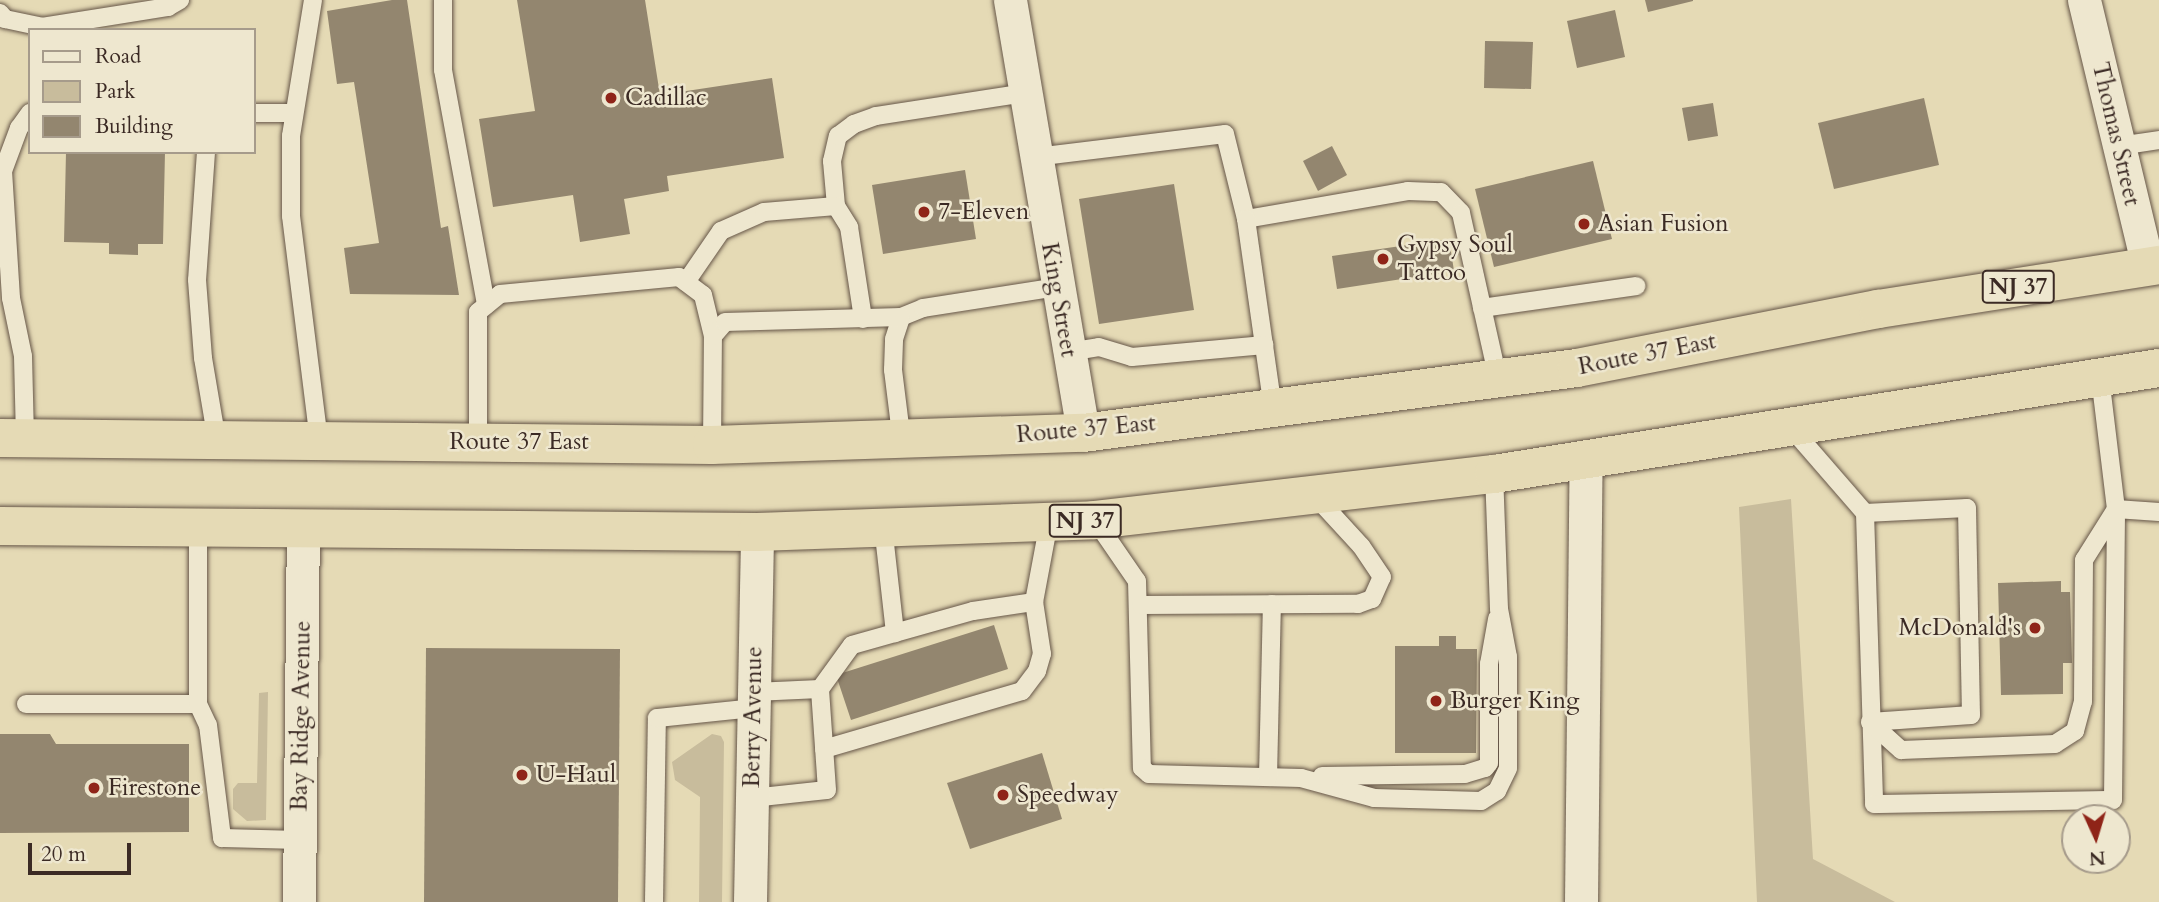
<!DOCTYPE html>
<style>
body{margin:0}
#map{position:relative;width:2159px;height:902px;overflow:hidden;background:#e5dab5;font-family:Cardo,serif}
div>[style]{position:absolute}
[style*='--x']{left:calc(var(--x)*1px);top:calc(var(--y)*1px);width:calc(var(--w)*1px);rotate:calc(var(--a)*1deg)}
.green>*{inset:0;background:#c8bc9c}
.building>*{inset:0;background:#93866f}
.roads{filter:drop-shadow(0 0 2px #665648) drop-shadow(0 0 2px #665648)}
.service>*{height:18px;margin:-9px;padding:0 9px;transform-origin:9px;border-radius:9px;background:#eee7cf}
.minor>*{height:33px;margin:-16.5px;padding:0 16.5px;transform-origin:16.5px;border-radius:16.5px;background:#eee7cf}
.trunk>*{height:38px;margin:-19px;padding:0 19px;transform-origin:19px;border-radius:19px;background:#e5dab5}
.dots>*{width:19px;height:19px;translate:-50% -50%;box-sizing:border-box;border:4px solid #eee7cf;border-radius:50%}
span{translate:-50% -50%;white-space:nowrap;text-align:center;line-height:1.15;-webkit-text-stroke:5px #eee7cf;paint-order:stroke}
.shield-label span{padding:2px 5px;background:#eee7cf;border:2px solid;border-radius:5px;-webkit-text-stroke-width:0}
.shield-label{font-size:23px;color:#3b2a24;font-weight:700}
.poi-label{font-size:24px;color:#3b2a24}
.left{translate:0 -50%;text-align:left}
.right{translate:-100% -50%;text-align:right}
.street-label{font-size:24px;color:#3b2a24}
.legend{position:absolute;left:28px;top:28px;width:228px;height:126px;box-sizing:border-box;background:#eee7cf;border:2px solid #a69b8b;margin:0;padding:9px 12px;list-style:none;font-size:21px;color:#3b2a24}
.legend li{display:flex;align-items:center;gap:14px;height:35px}
.legend b{width:35px;border:2px solid #a69b8b}
.north{position:absolute;left:2061px;top:804px;width:70px;height:70px;box-sizing:border-box;background:#eee7cf;border:2px solid #a69b8b;border-radius:50%;rotate:176deg;font-size:19px;font-weight:700;line-height:28px;text-align:center;color:#3b2a24}
.north::after{content:'';display:block;margin:auto;width:24px;height:32px;background:#8f2418;clip-path:polygon(50% 0,100% 100%,50% 72%,0 100%)}
.scale{position:absolute;left:28px;top:843px;width:103px;height:32px;box-sizing:border-box;border:4px solid #3b2a24;border-top:0;padding-left:9px;font-size:21px;line-height:24px;white-space:nowrap;color:#3b2a24;-webkit-text-stroke:5px #eee7cf;paint-order:stroke}
</style>
<div id="map">
<div class="green">
<div style="clip-path:polygon(1791px 499px,1813px 859px,1895px 902px,1757px 902px,1739px 507px)"></div>
<div style="clip-path:polygon(268px 692px,266px 820px,247px 821px,233px 809px,233px 789px,238px 783px,257px 783px,259px 693px)"></div>
<div style="clip-path:polygon(712px 734px,721px 736px,724px 742px,722px 902px,699px 902px,700px 797px,675px 780px,672px 762px)"></div>
</div>
<div class="building">
<div style="clip-path:polygon(392px 0,407px 0,441px 228px,448px 226px,459px 295px,350px 294px,344px 248px,379px 243px,354px 82px,337px 84px,327px 11px)"></div>
<div style="clip-path:polygon(517px 0,645px 0,660px 95px,772px 78px,784px 158px,667px 176px,669px 191px,624px 199px,630px 234px,580px 242px,573px 195px,493px 207px,479px 119px,535px 111px)"></div>
<div style="clip-path:polygon(1645px 0,1693px 0,1693px 1px,1648px 12px)"></div>
<div style="clip-path:polygon(1615px 10px,1625px 57px,1577px 68px,1567px 21px)"></div>
<div style="clip-path:polygon(1485px 41px,1533px 42px,1531px 89px,1484px 88px)"></div>
<div style="clip-path:polygon(1924px 98px,1939px 165px,1834px 189px,1818px 123px)"></div>
<div style="clip-path:polygon(1713px 103px,1718px 136px,1688px 141px,1682px 108px)"></div>
<div style="clip-path:polygon(1332px 146px,1347px 175px,1318px 191px,1303px 161px)"></div>
<div style="clip-path:polygon(66px 152px,165px 152px,163px 244px,138px 244px,138px 255px,109px 254px,109px 243px,64px 242px)"></div>
<div style="clip-path:polygon(1593px 161px,1612px 239px,1494px 267px,1475px 189px)"></div>
<div style="clip-path:polygon(965px 170px,976px 239px,883px 254px,872px 185px)"></div>
<div style="clip-path:polygon(1174px 184px,1194px 310px,1099px 324px,1079px 199px)"></div>
<div style="clip-path:polygon(1449px 239px,1454px 271px,1337px 289px,1332px 256px)"></div>
<div style="clip-path:polygon(2061px 581px,2061px 592px,2070px 592px,2072px 663px,2063px 663px,2063px 694px,2001px 695px,1998px 583px)"></div>
<div style="clip-path:polygon(994px 625px,1008px 669px,851px 720px,836px 675px)"></div>
<div style="clip-path:polygon(1439px 636px,1456px 636px,1456px 649px,1477px 649px,1476px 753px,1395px 753px,1395px 646px,1439px 646px)"></div>
<div style="clip-path:polygon(426px 648px,620px 649px,618px 902px,424px 902px)"></div>
<div style="clip-path:polygon(0 734px,50px 734px,56px 744px,189px 744px,189px 832px,0 833px)"></div>
<div style="clip-path:polygon(1042px 753px,1062px 819px,970px 849px,947px 783px)"></div>
</div>
<div class="roads">
<div class="service">
<div style="--x:313;--y:0;--w:138;--a:99.2"></div>
<div style="--x:291;--y:136;--w:80;--a:90"></div>
<div style="--x:291;--y:216;--w:228;--a:82.9"></div>
<div style="--x:443;--y:0;--w:70;--a:90"></div>
<div style="--x:443;--y:70;--w:239;--a:79.6"></div>
<div style="--x:0;--y:13;--w:8;--a:50"></div>
<div style="--x:5;--y:19;--w:38;--a:12"></div>
<div style="--x:42;--y:27;--w:128;--a:-9"></div>
<div style="--x:168;--y:7;--w:14;--a:-30"></div>
<div style="--x:254;--y:113;--w:40;--a:0"></div>
<div style="--x:2119;--y:146;--w:40;--a:-8.5"></div>
<div style="--x:206;--y:152;--w:128;--a:94"></div>
<div style="--x:197;--y:280;--w:78;--a:85.6"></div>
<div style="--x:203;--y:358;--w:84;--a:80.4"></div>
<div style="--x:1035;--y:157;--w:191;--a:-6.9"></div>
<div style="--x:1225;--y:134;--w:88;--a:76.1"></div>
<div style="--x:1246;--y:219;--w:164;--a:-9.8"></div>
<div style="--x:1408;--y:191;--w:33;--a:2"></div>
<div style="--x:1441;--y:192;--w:29;--a:46"></div>
<div style="--x:1461;--y:213;--w:169;--a:77.4"></div>
<div style="--x:836;--y:206;--w:45;--a:-95.1"></div>
<div style="--x:832;--y:161;--w:26;--a:-77"></div>
<div style="--x:838;--y:136;--w:20;--a:-37"></div>
<div style="--x:854;--y:124;--w:23;--a:-20"></div>
<div style="--x:876;--y:116;--w:151;--a:-8.8"></div>
<div style="--x:1246;--y:219;--w:191;--a:81.9"></div>
<div style="--x:686;--y:282;--w:62;--a:-55.5"></div>
<div style="--x:721;--y:231;--w:47;--a:-23.8"></div>
<div style="--x:764;--y:212;--w:72;--a:-4.8"></div>
<div style="--x:836;--y:206;--w:25;--a:58"></div>
<div style="--x:849;--y:227;--w:93;--a:81.3"></div>
<div style="--x:1482;--y:308;--w:156;--a:-8.1"></div>
<div style="--x:1068;--y:352;--w:31;--a:-9"></div>
<div style="--x:1099;--y:347;--w:34;--a:17"></div>
<div style="--x:1132;--y:357;--w:133;--a:-5.2"></div>
<div style="--x:1792;--y:429;--w:111;--a:49"></div>
<div style="--x:1865;--y:513;--w:291;--a:88.2"></div>
<div style="--x:1874;--y:804;--w:239;--a:-1"></div>
<div style="--x:2113;--y:800;--w:291;--a:-89.4"></div>
<div style="--x:2116;--y:509;--w:133;--a:-96.9"></div>
<div style="--x:25;--y:438;--w:82;--a:-91.4"></div>
<div style="--x:23;--y:356;--w:59;--a:-101.7"></div>
<div style="--x:11;--y:298;--w:127;--a:-93.6"></div>
<div style="--x:3;--y:171;--w:46;--a:-69.6"></div>
<div style="--x:19;--y:128;--w:19;--a:-54"></div>
<div style="--x:478;--y:442;--w:130;--a:-90"></div>
<div style="--x:478;--y:312;--w:28;--a:-39"></div>
<div style="--x:500;--y:294;--w:180;--a:-5.4"></div>
<div style="--x:679;--y:277;--w:30;--a:37"></div>
<div style="--x:703;--y:295;--w:42;--a:76.3"></div>
<div style="--x:902;--y:442;--w:73;--a:-97.1"></div>
<div style="--x:893;--y:370;--w:31;--a:-88"></div>
<div style="--x:894;--y:339;--w:23;--a:-72"></div>
<div style="--x:901;--y:317;--w:24;--a:-22"></div>
<div style="--x:923;--y:308;--w:136;--a:-8.9"></div>
<div style="--x:712;--y:445;--w:109;--a:-89.5"></div>
<div style="--x:713;--y:336;--w:18;--a:-49"></div>
<div style="--x:725;--y:322;--w:176;--a:-1.6"></div>
<div style="--x:2116;--y:509;--w:43;--a:4"></div>
<div style="--x:1865;--y:513;--w:102;--a:-2.8"></div>
<div style="--x:1967;--y:508;--w:207;--a:88.9"></div>
<div style="--x:1971;--y:715;--w:101;--a:176"></div>
<div style="--x:1095;--y:520;--w:74;--a:55.5"></div>
<div style="--x:1137;--y:581;--w:187;--a:88.5"></div>
<div style="--x:1142;--y:768;--w:9;--a:41"></div>
<div style="--x:1149;--y:774;--w:152;--a:1.5"></div>
<div style="--x:1301;--y:778;--w:76;--a:15.3"></div>
<div style="--x:1374;--y:798;--w:107;--a:1.6"></div>
<div style="--x:1481;--y:801;--w:19;--a:-32"></div>
<div style="--x:1497;--y:791;--w:25;--a:-64"></div>
<div style="--x:1508;--y:768;--w:111;--a:-90"></div>
<div style="--x:1508;--y:657;--w:49;--a:-100.6"></div>
<div style="--x:1499;--y:609;--w:135;--a:-92.1"></div>
<div style="--x:883;--y:526;--w:108;--a:83.6"></div>
<div style="--x:1141;--y:605;--w:217;--a:-0.3"></div>
<div style="--x:1358;--y:604;--w:15;--a:-20"></div>
<div style="--x:1372;--y:599;--w:24;--a:-66"></div>
<div style="--x:1382;--y:577;--w:37;--a:-124"></div>
<div style="--x:1361;--y:546;--w:65;--a:-132.5"></div>
<div style="--x:754;--y:692;--w:66;--a:-2.6"></div>
<div style="--x:26;--y:704;--w:172;--a:0"></div>
<div style="--x:198;--y:704;--w:175;--a:-90"></div>
<div style="--x:198;--y:704;--w:23;--a:65"></div>
<div style="--x:208;--y:725;--w:114;--a:82.9"></div>
<div style="--x:222;--y:838;--w:78;--a:1.5"></div>
<div style="--x:1870;--y:722;--w:42;--a:42.1"></div>
<div style="--x:1901;--y:750;--w:154;--a:-2.2"></div>
<div style="--x:2055;--y:744;--w:24;--a:-33"></div>
<div style="--x:2075;--y:731;--w:30;--a:-75"></div>
<div style="--x:2083;--y:702;--w:142;--a:-89.6"></div>
<div style="--x:2084;--y:560;--w:60;--a:-57.9"></div>
<div style="--x:824;--y:749;--w:206;--a:-16.3"></div>
<div style="--x:1022;--y:691;--w:25;--a:-53"></div>
<div style="--x:1037;--y:671;--w:18;--a:-74"></div>
<div style="--x:1042;--y:654;--w:53;--a:-98.7"></div>
<div style="--x:1034;--y:602;--w:81;--a:-79.4"></div>
<div style="--x:1322;--y:776;--w:143;--a:-0.8"></div>
<div style="--x:1465;--y:774;--w:21;--a:-17"></div>
<div style="--x:1485;--y:768;--w:6;--a:-51"></div>
<div style="--x:1489;--y:763;--w:99;--a:-90"></div>
<div style="--x:1489;--y:664;--w:46;--a:-79.9"></div>
<div style="--x:1268;--y:777;--w:173;--a:-88.7"></div>
<div style="--x:752;--y:798;--w:75;--a:-6.1"></div>
<div style="--x:827;--y:790;--w:101;--a:-94"></div>
<div style="--x:820;--y:689;--w:54;--a:-54"></div>
<div style="--x:852;--y:645;--w:126;--a:-15.7"></div>
<div style="--x:973;--y:611;--w:62;--a:-8.4"></div>
<div style="--x:654;--y:902;--w:184;--a:-89.1"></div>
<div style="--x:657;--y:718;--w:97;--a:-5.9"></div>
</div>
<div class="minor">
<div style="--x:1010;--y:0;--w:439;--a:80.4"></div>
<div style="--x:2084;--y:0;--w:275;--a:76.5"></div>
<div style="--x:299;--y:902;--w:373;--a:-89.4"></div>
<div style="--x:750;--y:902;--w:370;--a:-88.9"></div>
<div style="--x:1581;--y:902;--w:441;--a:-89.4"></div>
</div>
<div class="trunk">
<div style="--x:0;--y:438;--w:712;--a:0.56"></div>
<div style="--x:712;--y:445;--w:371;--a:-1.9"></div>
<div style="--x:1083;--y:433;--w:498;--a:-7.5"></div>
<div style="--x:1577;--y:368;--w:307;--a:-11.1"></div>
<div style="--x:1878;--y:309;--w:284;--a:-8.9"></div>
<div style="--x:0;--y:526;--w:757;--a:0.45"></div>
<div style="--x:757;--y:532;--w:338;--a:-2"></div>
<div style="--x:1095;--y:520;--w:402;--a:-6.6"></div>
<div style="--x:1494;--y:474;--w:673;--a:-9.06"></div>
</div>
</div>
<div class="dots">
<div style="left:611px;top:98px;background:#8f2418"></div>
<div style="left:924px;top:212px;background:#8f2418"></div>
<div style="left:1584px;top:224px;background:#8f2418"></div>
<div style="left:1383px;top:259px;background:#8f2418"></div>
<div style="left:2035px;top:628px;background:#8f2418"></div>
<div style="left:1436px;top:701px;background:#8f2418"></div>
<div style="left:522px;top:775px;background:#8f2418"></div>
<div style="left:94px;top:788px;background:#8f2418"></div>
<div style="left:1003px;top:795px;background:#8f2418"></div>
</div>
<div class="shield-label">
<span style="left:2018px;top:287px">NJ 37</span>
<span style="left:1085px;top:521px">NJ 37</span>
</div>
<div class="poi-label">
<span class="left" style="left:625px;top:98px">Cadillac</span>
<span class="left" style="left:938px;top:212px">7-Eleven</span>
<span class="left" style="left:1598px;top:224px">Asian Fusion</span>
<span class="left" style="left:1397px;top:259px">Gypsy Soul<br>Tattoo</span>
<span class="right" style="left:2021px;top:628px">McDonald's</span>
<span class="left" style="left:1450px;top:701px">Burger King</span>
<span class="left" style="left:536px;top:775px">U-Haul</span>
<span class="left" style="left:108px;top:788px">Firestone</span>
<span class="left" style="left:1017px;top:795px">Speedway</span>
</div>
<div class="street-label">
<span style="left:2116px;top:134px;rotate:77deg">Thomas Street</span>
<span style="left:1059px;top:300px;rotate:80deg">King Street</span>
<span style="left:1647px;top:354px;rotate:-11deg">Route 37 East</span>
<span style="left:1086px;top:429px;rotate:-5deg">Route 37 East</span>
<span style="left:519px;top:442px">Route 37 East</span>
<span style="left:301px;top:716px;rotate:-89deg">Bay Ridge Avenue</span>
<span style="left:753px;top:717px;rotate:-89deg">Berry Avenue</span>
</div>
<ul class="legend">
<li><b style="height:9px;background:#eee7cf"></b>Road</li>
<li><b style="height:19px;background:#c8bc9c"></b>Park</li>
<li><b style="height:19px;background:#93866f"></b>Building</li>
</ul>
<div class="north">N</div>
<div class="scale">20 m</div>
</div>
